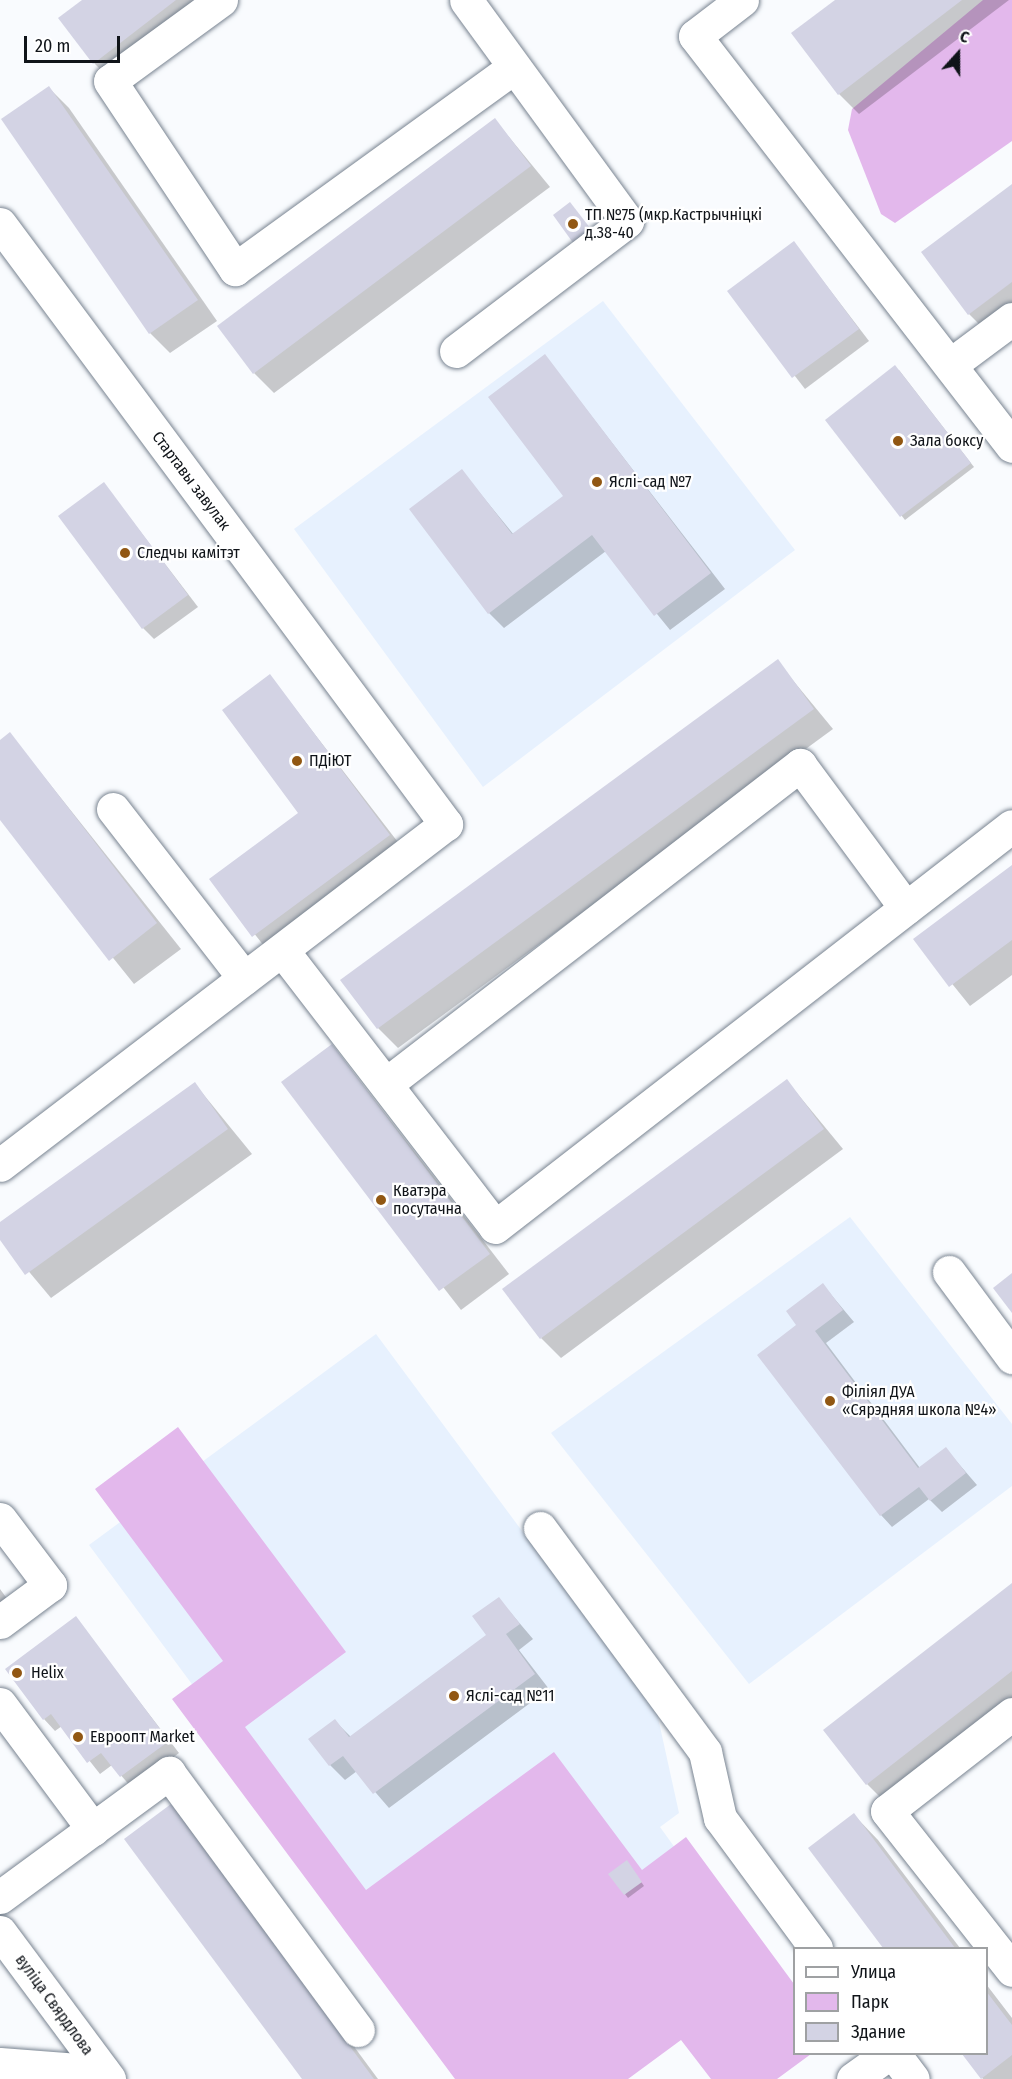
<!DOCTYPE html>
<meta charset="utf-8">
<style>
body{margin:0}
#map{position:relative;width:1012px;height:2079px;overflow:hidden;background:#f9fbfe;font-family:"Fira Sans Condensed",sans-serif}
div>[style]{position:absolute}
[style*='--x']{left:calc(var(--x)*1px);top:calc(var(--y)*1px);width:calc(var(--w)*1px);rotate:calc(var(--a)*1deg)}
.built>*{inset:0;background:#e7f1fe}
.green>*{inset:0;background:#e3b8ec}
.shadow>*{inset:0;background:#0003}
.building>*{inset:0;background:#d3d3e4}
.roads{filter:drop-shadow(0 0 2px #798491) drop-shadow(0 0 2px #798491)}
.minor>*{height:33px;margin:-16.5px;padding:0 16.5px;transform-origin:16.5px;border-radius:16.5px;background:#fff}
.major>*{height:33px;margin:-16.5px;padding:0 16.5px;transform-origin:16.5px;border-radius:16.5px;background:#fff}
.dots>*{width:16px;height:16px;translate:-50% -50%;box-sizing:border-box;border:3px solid #fff;border-radius:50%}
span{translate:-50% -50%;white-space:nowrap;text-align:center;line-height:1.15;-webkit-text-stroke:4.5px #fff;paint-order:stroke}
.poi-label{font-size:16px;color:#101419}
.left{translate:0 -50%;text-align:left}
.street-label{font-size:16px;color:#101419}
.legend{position:absolute;left:793px;top:1947px;width:195px;height:108px;box-sizing:border-box;background:#fff;border:2px solid #9fa1a3;margin:0;padding:8px 10px;list-style:none;font-size:18px;color:#101419}
.legend li{display:flex;align-items:center;gap:12px;height:30px}
.legend b{width:30px;border:2px solid #9fa1a3}
.north{position:absolute;left:928px;top:24px;width:60px;height:60px;-webkit-text-stroke:4px #fff;paint-order:stroke;rotate:21deg;font-size:16px;font-weight:700;line-height:24px;text-align:center;color:#101419}
.north::after{content:'';display:block;margin:auto;width:21px;height:27px;background:#101419;clip-path:polygon(50% 0,100% 100%,50% 72%,0 100%)}
.scale{position:absolute;left:24px;top:36px;width:96px;height:27px;box-sizing:border-box;border:3px solid #101419;border-top:0;padding-left:8px;font-size:18px;line-height:21px;white-space:nowrap;color:#101419;-webkit-text-stroke:4px #fff;paint-order:stroke}
</style>
<div id="map">
<div class="built">
<div style="clip-path:polygon(603px 301px,795px 550px,483px 787px,294px 529px)"></div>
<div style="clip-path:polygon(850px 1217px,1012px 1424px,1012px 1486px,749px 1684px,551px 1433px)"></div>
<div style="clip-path:polygon(376px 1334px,657px 1713px,679px 1813px,660px 1827px,691px 1870px,425px 1999px,89px 1545px)"></div>
</div>
<div class="green">
<div style="clip-path:polygon(983px 0,1012px 0,1012px 141px,895px 223px,881px 214px,848px 130px,852px 109px)"></div>
<div style="clip-path:polygon(178px 1427px,346px 1652px,245px 1727px,366px 1890px,554px 1752px,642px 1870px,686px 1837px,794px 1984px,794px 2054px,811px 2054px,777px 2079px,711px 2079px,681px 2040px,628px 2079px,455px 2079px,172px 1699px,223px 1661px,95px 1489px)"></div>
</div>
<div class="shadow">
<div style="clip-path:polygon(84px 0,222px 0,114px 83px,94px 63px)"></div>
<div style="clip-path:polygon(837px 0,1009px 0,859px 114px,839px 94px)"></div>
<div style="clip-path:polygon(49px 88px,69px 108px,217px 321px,170px 353px,150px 333px)"></div>
<div style="clip-path:polygon(495px 120px,550px 187px,274px 393px,254px 373px)"></div>
<div style="clip-path:polygon(1012px 186px,1012px 317px,989px 334px,969px 314px)"></div>
<div style="clip-path:polygon(794px 243px,869px 341px,805px 389px,729px 291px)"></div>
<div style="clip-path:polygon(545px 356px,725px 589px,670px 630px,606px 551px,504px 628px,489px 613px,462px 471px,514px 535px,565px 496px)"></div>
<div style="clip-path:polygon(899px 370px,974px 467px,905px 520px,827px 420px)"></div>
<div style="clip-path:polygon(104px 484px,198px 607px,154px 639px,143px 628px)"></div>
<div style="clip-path:polygon(777px 661px,833px 729px,398px 1048px,378px 1028px,343px 980px)"></div>
<div style="clip-path:polygon(270px 676px,404px 850px,268px 951px,211px 879px,300px 813px)"></div>
<div style="clip-path:polygon(10px 734px,181px 949px,134px 984px,0 817px,0 742px)"></div>
<div style="clip-path:polygon(1012px 867px,1012px 975px,970px 1006px,916px 939px)"></div>
<div style="clip-path:polygon(332px 1045px,509px 1274px,461px 1310px,283px 1082px)"></div>
<div style="clip-path:polygon(787px 1081px,843px 1149px,561px 1358px,541px 1338px)"></div>
<div style="clip-path:polygon(195px 1084px,252px 1154px,51px 1298px,0 1237px,0 1224px)"></div>
<div style="clip-path:polygon(823px 1285px,854px 1322px,826px 1343px,920px 1468px,946px 1449px,977px 1485px,942px 1512px,929px 1499px,892px 1527px,881px 1515px,799px 1326px)"></div>
<div style="clip-path:polygon(1012px 1585px,1012px 1707px,887px 1804px,867px 1784px)"></div>
<div style="clip-path:polygon(0 1589px,11px 1604px,0 1612px)"></div>
<div style="clip-path:polygon(499px 1599px,533px 1639px,519px 1650px,549px 1689px,389px 1808px,357px 1771px,345px 1780px,330px 1765px,335px 1721px,351px 1737px,488px 1635px)"></div>
<div style="clip-path:polygon(75px 1618px,179px 1753px,132px 1788px,112px 1765px,100px 1774px,62px 1726px,55px 1731px,44px 1719px)"></div>
<div style="clip-path:polygon(171px 1806px,191px 1826px,378px 2079px,304px 2079px)"></div>
<div style="clip-path:polygon(854px 1815px,878px 1840px,960px 1948px,885px 1948px,810px 1848px)"></div>
<div style="clip-path:polygon(630px 1866px,644px 1886px,628px 1898px,625px 1894px)"></div>
<div style="clip-path:polygon(986px 1984px,1012px 2018px,1012px 2079px,983px 2079px,964px 2054px,986px 2054px)"></div>
</div>
<div class="building">
<div style="clip-path:polygon(82px 0,176px 0,93px 64px,58px 18px)"></div>
<div style="clip-path:polygon(835px 0,962px 0,838px 95px,791px 33px)"></div>
<div style="clip-path:polygon(49px 86px,198px 300px,149px 334px,1px 119px)"></div>
<div style="clip-path:polygon(495px 118px,531px 166px,253px 374px,217px 326px)"></div>
<div style="clip-path:polygon(1012px 184px,1012px 282px,968px 315px,921px 252px)"></div>
<div style="clip-path:polygon(570px 202px,594px 233px,576px 247px,553px 215px)"></div>
<div style="clip-path:polygon(794px 241px,859px 329px,792px 378px,727px 291px)"></div>
<div style="clip-path:polygon(545px 354px,711px 573px,654px 616px,592px 535px,488px 614px,409px 509px,462px 469px,512px 534px,563px 496px,488px 397px)"></div>
<div style="clip-path:polygon(895px 365px,971px 463px,900px 517px,825px 420px)"></div>
<div style="clip-path:polygon(104px 482px,188px 595px,142px 629px,58px 516px)"></div>
<div style="clip-path:polygon(778px 659px,814px 709px,377px 1029px,340px 980px)"></div>
<div style="clip-path:polygon(270px 674px,390px 835px,252px 937px,209px 879px,298px 813px,222px 710px)"></div>
<div style="clip-path:polygon(10px 732px,157px 923px,109px 961px,0 820px,0 740px)"></div>
<div style="clip-path:polygon(1012px 865px,1012px 940px,949px 987px,913px 939px)"></div>
<div style="clip-path:polygon(332px 1044px,490px 1254px,439px 1291px,281px 1082px)"></div>
<div style="clip-path:polygon(787px 1079px,824px 1129px,540px 1339px,502px 1289px)"></div>
<div style="clip-path:polygon(195px 1082px,228px 1129px,25px 1275px,0 1240px,0 1222px)"></div>
<div style="clip-path:polygon(1012px 1273px,1012px 1313px,993px 1288px)"></div>
<div style="clip-path:polygon(823px 1283px,843px 1310px,815px 1331px,918px 1468px,946px 1447px,966px 1473px,930px 1501px,919px 1487px,880px 1516px,757px 1355px,796px 1325px,786px 1311px)"></div>
<div style="clip-path:polygon(1012px 1583px,1012px 1671px,866px 1785px,823px 1730px)"></div>
<div style="clip-path:polygon(499px 1597px,520px 1624px,506px 1634px,535px 1674px,373px 1794px,343px 1756px,329px 1766px,308px 1739px,335px 1719px,349px 1737px,486px 1635px,472px 1616px)"></div>
<div style="clip-path:polygon(76px 1616px,169px 1741px,120px 1777px,101px 1753px,87px 1763px,51px 1714px,43px 1720px,5px 1669px)"></div>
<div style="clip-path:polygon(171px 1804px,374px 2079px,302px 2079px,124px 1839px)"></div>
<div style="clip-path:polygon(854px 1813px,955px 1948px,883px 1948px,808px 1848px)"></div>
<div style="clip-path:polygon(627px 1860px,642px 1882px,624px 1895px,608px 1874px)"></div>
<div style="clip-path:polygon(986px 1991px,1012px 2025px,1012px 2055px,981px 2079px,962px 2054px,986px 2054px)"></div>
</div>
<div class="roads">
<div class="minor">
<div style="--x:221;--y:0;--w:137;--a:143.9"></div>
<div style="--x:110;--y:81;--w:226;--a:56.4"></div>
<div style="--x:235;--y:269;--w:344;--a:-35.9"></div>
<div style="--x:742;--y:0;--w:59;--a:142.5"></div>
<div style="--x:695;--y:36;--w:518;--a:52.29"></div>
<div style="--x:0;--y:224;--w:748;--a:53.38"></div>
<div style="--x:446;--y:824;--w:561;--a:142.6"></div>
<div style="--x:456;--y:351;--w:215;--a:-37.2"></div>
<div style="--x:627;--y:221;--w:273;--a:-126.1"></div>
<div style="--x:950;--y:365;--w:77;--a:-36.6"></div>
<div style="--x:113;--y:809;--w:214;--a:52.2"></div>
<div style="--x:282;--y:950;--w:349;--a:52.4"></div>
<div style="--x:495;--y:1227;--w:654;--a:-37.8"></div>
<div style="--x:386;--y:1084;--w:523;--a:-37.62"></div>
<div style="--x:800;--y:765;--w:178;--a:53.5"></div>
<div style="--x:949;--y:1272;--w:106;--a:53.5"></div>
<div style="--x:0;--y:1519;--w:83;--a:52.9"></div>
<div style="--x:50;--y:1585;--w:62;--a:143.5"></div>
<div style="--x:540;--y:1528;--w:278;--a:53.6"></div>
<div style="--x:705;--y:1752;--w:68;--a:77.2"></div>
<div style="--x:720;--y:1818;--w:162;--a:53.6"></div>
<div style="--x:0;--y:1704;--w:156;--a:53.4"></div>
<div style="--x:1012;--y:1714;--w:158;--a:142.2"></div>
<div style="--x:887;--y:1811;--w:202;--a:51.8"></div>
<div style="--x:0;--y:1897;--w:210;--a:-36.3"></div>
<div style="--x:169;--y:1773;--w:319;--a:53.7"></div>
<div style="--x:894;--y:2054;--w:31;--a:53"></div>
<div style="--x:0;--y:2064;--w:104;--a:4.4"></div>
<div style="--x:853;--y:2079;--w:43;--a:-35.5"></div>
</div>
<div class="major">
<div style="--x:0;--y:1932;--w:183;--a:53.4"></div>
</div>
</div>
<div class="dots">
<div style="left:573px;top:224px;background:#915713"></div>
<div style="left:898px;top:441px;background:#915713"></div>
<div style="left:597px;top:482px;background:#915713"></div>
<div style="left:125px;top:553px;background:#915713"></div>
<div style="left:297px;top:761px;background:#915713"></div>
<div style="left:381px;top:1200px;background:#915713"></div>
<div style="left:830px;top:1401px;background:#915713"></div>
<div style="left:17px;top:1673px;background:#915713"></div>
<div style="left:454px;top:1696px;background:#915713"></div>
<div style="left:78px;top:1737px;background:#915713"></div>
</div>
<div class="poi-label">
<span class="left" style="left:585px;top:224px">ТП №75 (мкр.Кастрычніцкі<br>д.38-40</span>
<span class="left" style="left:910px;top:441px">Зала боксу</span>
<span class="left" style="left:609px;top:482px">Яслі-сад №7</span>
<span class="left" style="left:137px;top:553px">Следчы камітэт</span>
<span class="left" style="left:309px;top:761px">ПДіЮТ</span>
<span class="left" style="left:393px;top:1200px">Кватэра<br>посутачна</span>
<span class="left" style="left:842px;top:1401px">Філіял ДУА<br>«Сярэдняя школа №4»</span>
<span class="left" style="left:31px;top:1673px">Helix</span>
<span class="left" style="left:466px;top:1696px">Яслі-сад №11</span>
<span class="left" style="left:90px;top:1737px">Евроопт Market</span>
</div>
<div class="street-label">
<span style="left:191px;top:481px;rotate:53deg">Стартавы завулак</span>
<span style="left:54px;top:2005px;rotate:54deg">вуліца Свярдлова</span>
</div>
<ul class="legend">
<li><b style="height:8px;background:#fff"></b>Улица</li>
<li><b style="height:16px;background:#e3b8ec"></b>Парк</li>
<li><b style="height:16px;background:#d3d3e4"></b>Здание</li>
</ul>
<div class="north">С</div>
<div class="scale">20 m</div>
</div>
